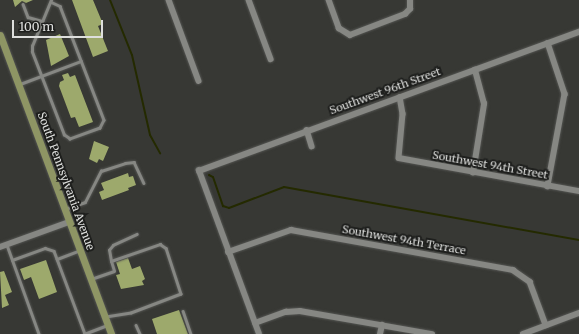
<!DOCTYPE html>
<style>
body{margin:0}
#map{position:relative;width:579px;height:334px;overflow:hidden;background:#373834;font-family:Merriweather,serif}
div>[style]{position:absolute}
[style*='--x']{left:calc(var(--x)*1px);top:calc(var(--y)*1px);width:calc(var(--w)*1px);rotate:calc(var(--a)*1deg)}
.stream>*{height:2px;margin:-1px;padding:0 1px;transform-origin:1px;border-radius:1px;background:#242a00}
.building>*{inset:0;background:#9da96c}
.roads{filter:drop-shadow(0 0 1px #545552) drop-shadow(0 0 1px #545552)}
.service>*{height:2.5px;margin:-1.25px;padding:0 1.25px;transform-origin:1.25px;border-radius:1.25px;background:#868783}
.minor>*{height:5.5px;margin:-2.75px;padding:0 2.75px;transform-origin:2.75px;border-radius:2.75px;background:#868783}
.secondary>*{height:7px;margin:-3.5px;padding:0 3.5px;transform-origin:3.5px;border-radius:3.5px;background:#8e9564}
span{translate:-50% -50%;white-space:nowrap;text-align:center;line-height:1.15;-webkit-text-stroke:4px #1e1f1d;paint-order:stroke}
.street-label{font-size:11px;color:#dedfdd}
.scale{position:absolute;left:12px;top:20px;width:91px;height:18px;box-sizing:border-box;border:2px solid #dedfdd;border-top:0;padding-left:5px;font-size:12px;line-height:14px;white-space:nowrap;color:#dedfdd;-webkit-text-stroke:3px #1e1f1d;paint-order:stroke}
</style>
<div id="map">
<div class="stream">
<div style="--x:110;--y:0;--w:59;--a:68.2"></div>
<div style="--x:132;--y:55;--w:82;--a:77.3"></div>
<div style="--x:150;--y:135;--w:21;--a:61"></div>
<div style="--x:209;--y:175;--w:4;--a:27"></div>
<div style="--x:213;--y:177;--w:31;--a:71"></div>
<div style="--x:223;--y:206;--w:6;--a:18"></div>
<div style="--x:229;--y:208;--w:59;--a:-20.9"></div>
<div style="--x:284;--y:187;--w:300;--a:10.2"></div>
</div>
<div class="building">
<div style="clip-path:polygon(13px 0,33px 0,26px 3px,22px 1px,15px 7px)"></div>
<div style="clip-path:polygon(72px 0,93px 0,103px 24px,98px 26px,108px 51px,93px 57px)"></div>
<div style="clip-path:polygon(60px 34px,69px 56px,51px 66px,46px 40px)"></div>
<div style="clip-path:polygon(68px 73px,70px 77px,75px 75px,93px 122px,79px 127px,75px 117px,71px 118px,59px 86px,60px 82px,64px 80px,62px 75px)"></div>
<div style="clip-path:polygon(94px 141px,109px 147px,103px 161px,99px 159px,97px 163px,89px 159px)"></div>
<div style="clip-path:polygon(128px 173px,129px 177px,133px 176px,136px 185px,128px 188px,129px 190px,102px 200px,99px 192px,104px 190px,101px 183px)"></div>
<div style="clip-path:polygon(128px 258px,132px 269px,140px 266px,145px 279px,142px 281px,144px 285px,121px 289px,116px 275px,120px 274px,116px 262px)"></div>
<div style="clip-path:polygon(46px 260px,57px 292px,39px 299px,31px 277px,24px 280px,20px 269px)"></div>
<div style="clip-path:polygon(4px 271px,12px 292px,5px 295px,9px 305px,2px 308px,0 272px)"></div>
<div style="clip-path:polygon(179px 310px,188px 334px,157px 334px,152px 319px)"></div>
</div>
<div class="roads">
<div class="service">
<div style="--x:51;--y:2;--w:10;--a:24"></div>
<div style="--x:60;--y:6;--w:122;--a:68.9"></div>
<div style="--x:104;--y:120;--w:9;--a:117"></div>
<div style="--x:100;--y:128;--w:32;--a:160"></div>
<div style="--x:70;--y:139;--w:7;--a:-146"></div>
<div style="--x:64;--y:135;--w:89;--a:-111.1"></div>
<div style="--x:32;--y:52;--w:6;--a:-90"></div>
<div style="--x:32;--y:46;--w:50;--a:-67.6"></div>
<div style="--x:23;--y:4;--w:14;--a:69"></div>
<div style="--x:28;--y:17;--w:15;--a:16"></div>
<div style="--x:20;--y:84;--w:65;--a:-20.7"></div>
<div style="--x:65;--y:209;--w:21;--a:-19"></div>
<div style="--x:85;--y:202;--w:35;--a:-63"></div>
<div style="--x:101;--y:171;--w:25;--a:-18"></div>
<div style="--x:125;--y:163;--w:9;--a:-6"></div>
<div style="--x:134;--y:162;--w:23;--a:65"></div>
<div style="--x:7;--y:245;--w:95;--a:70.2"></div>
<div style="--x:57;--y:259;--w:80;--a:69.5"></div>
<div style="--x:12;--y:260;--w:35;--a:-20"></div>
<div style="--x:45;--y:248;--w:9;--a:18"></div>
<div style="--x:54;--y:251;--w:9;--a:69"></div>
<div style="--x:57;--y:259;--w:25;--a:-21"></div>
<div style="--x:111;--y:261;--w:11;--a:-100"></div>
<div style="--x:109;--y:250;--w:6;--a:-51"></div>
<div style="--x:113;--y:245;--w:26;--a:-25"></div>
<div style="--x:91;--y:279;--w:24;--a:-19"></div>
<div style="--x:114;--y:271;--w:10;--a:-107"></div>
<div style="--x:111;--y:261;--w:52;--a:-19.1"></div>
<div style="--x:160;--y:244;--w:7;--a:34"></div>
<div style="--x:166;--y:248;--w:48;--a:71.9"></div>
<div style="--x:181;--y:294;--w:53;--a:159.2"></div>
<div style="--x:131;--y:313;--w:25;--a:171"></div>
<div style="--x:183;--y:311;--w:24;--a:71"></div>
<div style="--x:136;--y:325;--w:10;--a:66"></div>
<div style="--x:84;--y:334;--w:26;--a:-21"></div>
</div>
<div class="minor">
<div style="--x:169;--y:0;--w:86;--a:69.7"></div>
<div style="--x:249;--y:0;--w:63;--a:69.6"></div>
<div style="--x:329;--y:0;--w:30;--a:70"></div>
<div style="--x:339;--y:28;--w:13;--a:32"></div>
<div style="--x:350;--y:35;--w:59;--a:-20.9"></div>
<div style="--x:405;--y:14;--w:7;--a:-45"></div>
<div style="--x:410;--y:9;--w:9;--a:-90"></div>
<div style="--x:548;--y:43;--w:54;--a:71.6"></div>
<div style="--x:565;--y:94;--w:94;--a:100.5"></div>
<div style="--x:400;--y:97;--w:17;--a:80"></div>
<div style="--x:403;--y:114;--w:44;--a:95.2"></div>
<div style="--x:399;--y:158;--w:183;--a:10.4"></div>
<div style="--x:307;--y:130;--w:17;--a:73"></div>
<div style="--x:473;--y:173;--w:70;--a:-80.9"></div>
<div style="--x:484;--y:104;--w:35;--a:-105"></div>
<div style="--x:0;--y:247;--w:73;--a:-19.9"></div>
<div style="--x:228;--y:252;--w:67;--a:-19.2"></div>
<div style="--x:291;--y:230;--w:226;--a:10.2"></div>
<div style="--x:513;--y:270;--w:21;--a:35"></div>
<div style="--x:530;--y:282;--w:46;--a:69.6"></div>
<div style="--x:255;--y:323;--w:33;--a:-20"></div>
<div style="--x:286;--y:312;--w:14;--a:-4"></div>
<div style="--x:300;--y:311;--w:134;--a:9.9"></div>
<div style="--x:259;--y:334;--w:174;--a:-110.2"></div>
<div style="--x:199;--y:171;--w:405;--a:-20.1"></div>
<div style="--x:380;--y:334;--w:9;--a:-77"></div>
<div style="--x:523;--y:334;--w:60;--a:-20.6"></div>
</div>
<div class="secondary">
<div style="--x:0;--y:35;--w:319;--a:69.6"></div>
</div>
</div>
<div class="street-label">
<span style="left:385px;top:91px;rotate:-20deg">Southwest 96th Street</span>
<span style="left:490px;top:165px;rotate:10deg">Southwest 94th Street</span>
<span style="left:66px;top:181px;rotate:70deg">South Pennsylvania Avenue</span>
<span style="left:404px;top:240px;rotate:10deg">Southwest 94th Terrace</span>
</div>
<div class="scale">100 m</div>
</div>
